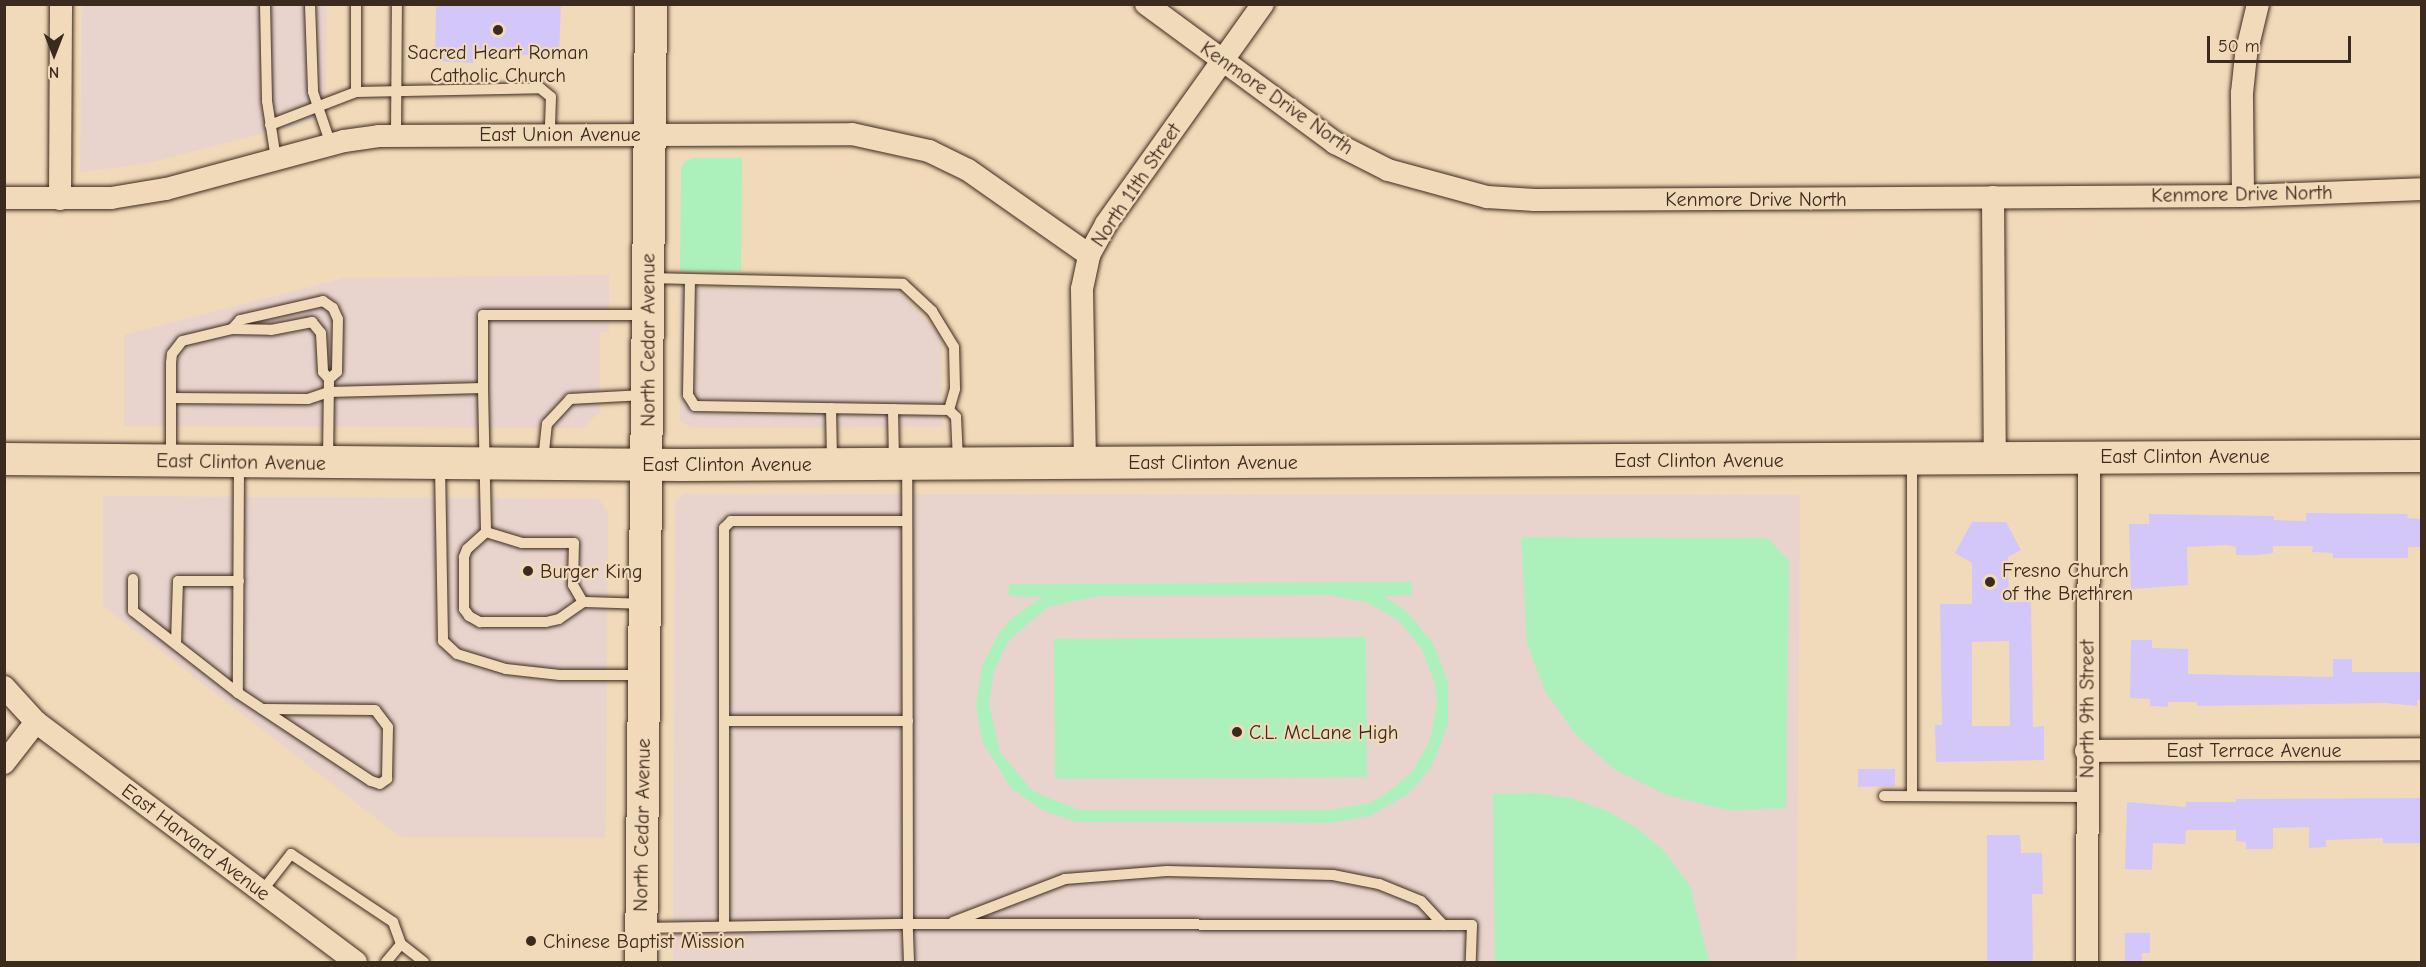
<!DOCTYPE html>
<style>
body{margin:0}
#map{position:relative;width:2426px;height:967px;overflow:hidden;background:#f1dab9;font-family:"Comic Neue",sans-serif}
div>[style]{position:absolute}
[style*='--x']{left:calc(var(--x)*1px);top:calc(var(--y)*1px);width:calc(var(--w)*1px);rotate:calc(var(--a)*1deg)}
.built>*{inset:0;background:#e8d4cc}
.green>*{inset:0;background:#acf1bc}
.building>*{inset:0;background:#d3c7f9}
.roads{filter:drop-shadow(0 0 2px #3b2a1e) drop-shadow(0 0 2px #3b2a1e)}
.service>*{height:10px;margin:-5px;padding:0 5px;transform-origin:5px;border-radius:5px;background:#f1dab9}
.minor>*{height:22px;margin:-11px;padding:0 11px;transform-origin:11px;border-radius:11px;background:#f1dab9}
.secondary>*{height:32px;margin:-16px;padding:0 16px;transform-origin:16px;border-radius:16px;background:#f1dab9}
.dots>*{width:16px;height:16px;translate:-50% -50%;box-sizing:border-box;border:3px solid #f1dab9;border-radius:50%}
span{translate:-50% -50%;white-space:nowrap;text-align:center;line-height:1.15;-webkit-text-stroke:4.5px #f1dab9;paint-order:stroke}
.poi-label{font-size:20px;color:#3b2a1e}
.left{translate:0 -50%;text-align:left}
.street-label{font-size:20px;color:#3b2a1e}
.frame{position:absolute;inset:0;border:6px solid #3b2a1e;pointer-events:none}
.north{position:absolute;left:24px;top:24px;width:60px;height:60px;-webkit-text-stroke:4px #f1dab9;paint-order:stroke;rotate:180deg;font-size:16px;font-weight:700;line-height:24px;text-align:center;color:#3b2a1e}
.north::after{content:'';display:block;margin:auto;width:21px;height:27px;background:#3b2a1e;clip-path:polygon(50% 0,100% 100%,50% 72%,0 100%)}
.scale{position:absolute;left:2207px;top:36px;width:144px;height:27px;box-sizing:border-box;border:3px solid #3b2a1e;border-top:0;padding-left:8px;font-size:18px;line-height:21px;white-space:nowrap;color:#3b2a1e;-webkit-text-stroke:4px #f1dab9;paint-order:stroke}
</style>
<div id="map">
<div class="built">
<div style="clip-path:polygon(82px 5px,327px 5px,326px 117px,145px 164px,80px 172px)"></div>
<div style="clip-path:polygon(609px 275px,609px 332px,600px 332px,600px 412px,583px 428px,124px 426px,124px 335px,344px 278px)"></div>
<div style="clip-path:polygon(895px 288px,942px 338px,942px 427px,692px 428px,680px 421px,680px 289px)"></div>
<div style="clip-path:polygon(684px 494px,1800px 495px,1797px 962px,673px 962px,675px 502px)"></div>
<div style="clip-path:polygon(103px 496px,599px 499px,608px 512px,606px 838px,400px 837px,103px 606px)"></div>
</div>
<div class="green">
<div style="clip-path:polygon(693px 158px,742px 158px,741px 271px,680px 271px,681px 169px,685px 161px)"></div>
<div style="clip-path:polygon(1521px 537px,1767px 538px,1789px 561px,1786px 808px,1728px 810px,1667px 795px,1615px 770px,1576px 735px,1545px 691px,1527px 643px)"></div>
<div style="clip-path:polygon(evenodd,1412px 582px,1412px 595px,1383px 596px,1406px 611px,1433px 643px,1448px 682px,1448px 724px,1433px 763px,1421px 780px,1406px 795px,1370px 816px,1329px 823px,1077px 822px,1042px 810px,1011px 788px,982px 741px,976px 704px,982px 666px,999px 633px,1012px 618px,1042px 597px,1009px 596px,1009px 584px,1412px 582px,1329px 595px,1366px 602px,1398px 620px,1422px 649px,1435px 684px,1437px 703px,1430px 740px,1412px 772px,1383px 796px,1366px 804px,1329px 810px,1079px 810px,1033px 791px,1000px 752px,989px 704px,994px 671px,1009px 640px,1048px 607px,1097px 596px,1329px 595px)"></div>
<div style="clip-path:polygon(1366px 637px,1367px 777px,1055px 779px,1054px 639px)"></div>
<div style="clip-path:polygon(1535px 793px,1571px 798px,1607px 811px,1637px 828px,1665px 852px,1690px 886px,1709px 962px,1495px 962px,1493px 794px)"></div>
</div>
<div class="building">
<div style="clip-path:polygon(440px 4px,561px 4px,559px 56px,474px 53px,473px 63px,435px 61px,436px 7px)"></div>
<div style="clip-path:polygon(2306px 513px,2408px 514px,2407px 518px,2421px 519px,2421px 547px,2408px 547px,2408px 558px,2333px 558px,2333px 553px,2312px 552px,2313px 546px,2273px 546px,2273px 553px,2258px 555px,2236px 555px,2236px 547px,2228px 545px,2187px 547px,2188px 585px,2131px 589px,2129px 524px,2149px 524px,2149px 514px,2274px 516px,2274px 520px,2306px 521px)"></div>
<div style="clip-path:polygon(evenodd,1972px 522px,2006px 522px,2021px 550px,2008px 557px,2009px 602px,2031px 602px,2033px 727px,2044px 726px,2044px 760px,1936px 762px,1935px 725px,1942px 725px,1940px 604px,1972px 604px,1972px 563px,1955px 553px,1972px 522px,2009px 641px,2010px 726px,1972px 726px,1972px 642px,2009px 641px)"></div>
<div style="clip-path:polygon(2131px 640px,2152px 640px,2152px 648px,2188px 649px,2188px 674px,2333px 677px,2333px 659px,2352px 659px,2352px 672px,2421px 672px,2421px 700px,2417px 700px,2417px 706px,2385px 703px,2197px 706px,2197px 702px,2168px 702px,2168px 707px,2150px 706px,2150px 699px,2130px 698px)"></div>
<div style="clip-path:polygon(1858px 769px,1895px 769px,1895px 786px,1858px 787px)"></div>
<div style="clip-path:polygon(2421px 798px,2421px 843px,2383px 843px,2383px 838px,2326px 840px,2326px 847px,2309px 848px,2309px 827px,2273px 828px,2273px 849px,2246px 849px,2246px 842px,2236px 841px,2236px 830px,2186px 830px,2185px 844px,2153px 843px,2152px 870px,2125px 869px,2127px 802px,2186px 807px,2186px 802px,2236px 802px,2236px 799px)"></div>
<div style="clip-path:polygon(1987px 835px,2020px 835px,2021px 853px,2042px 853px,2043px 894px,2032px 894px,2033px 963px,1987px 963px)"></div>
<div style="clip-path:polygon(2125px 933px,2150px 933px,2150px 953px,2142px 953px,2142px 963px,2125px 963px)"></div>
</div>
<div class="roads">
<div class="service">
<div style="--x:265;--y:4;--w:97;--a:88.8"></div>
<div style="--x:267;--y:101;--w:59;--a:81.2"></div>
<div style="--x:310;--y:4;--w:88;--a:88"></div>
<div style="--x:313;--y:92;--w:56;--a:71.2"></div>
<div style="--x:356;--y:4;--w:88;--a:90"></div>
<div style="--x:270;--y:125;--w:92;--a:-21"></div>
<div style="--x:356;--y:92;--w:184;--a:-1.2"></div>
<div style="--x:540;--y:88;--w:14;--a:39"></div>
<div style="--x:551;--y:97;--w:37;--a:92"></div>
<div style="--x:396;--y:135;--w:131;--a:-89.6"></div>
<div style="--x:650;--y:278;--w:40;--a:1.4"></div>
<div style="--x:690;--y:279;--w:116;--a:91"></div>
<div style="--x:688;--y:395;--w:13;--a:58"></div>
<div style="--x:695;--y:406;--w:254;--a:0.9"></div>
<div style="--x:949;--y:410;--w:10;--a:45"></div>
<div style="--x:956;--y:417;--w:43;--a:87.3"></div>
<div style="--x:690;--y:279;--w:213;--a:1.3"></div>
<div style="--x:903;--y:284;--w:40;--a:43"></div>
<div style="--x:932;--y:311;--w:42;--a:58.6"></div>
<div style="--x:954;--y:347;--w:42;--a:88.6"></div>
<div style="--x:955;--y:389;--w:22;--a:106"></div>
<div style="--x:232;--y:329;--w:12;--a:-48"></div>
<div style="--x:240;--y:320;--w:85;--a:-12.9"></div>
<div style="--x:323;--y:301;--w:12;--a:35"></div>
<div style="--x:333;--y:308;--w:12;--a:66"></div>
<div style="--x:338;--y:319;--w:53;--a:91.1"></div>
<div style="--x:337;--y:372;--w:11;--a:139"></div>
<div style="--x:483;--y:388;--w:73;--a:-90"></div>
<div style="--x:483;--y:315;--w:162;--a:0"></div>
<div style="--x:171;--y:398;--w:137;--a:0.4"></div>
<div style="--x:308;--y:399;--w:21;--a:-19"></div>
<div style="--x:328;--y:392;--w:155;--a:-1.5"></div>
<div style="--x:483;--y:388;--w:144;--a:88.8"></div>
<div style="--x:486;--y:532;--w:38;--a:17"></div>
<div style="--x:522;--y:543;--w:52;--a:0"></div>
<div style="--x:574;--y:543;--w:42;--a:91.4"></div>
<div style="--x:573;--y:585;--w:20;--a:60"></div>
<div style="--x:583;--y:602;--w:59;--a:1.9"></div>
<div style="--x:831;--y:408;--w:53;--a:88.9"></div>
<div style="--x:893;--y:409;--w:52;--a:88.9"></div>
<div style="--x:171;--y:457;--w:94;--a:-90"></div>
<div style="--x:171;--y:363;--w:9;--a:-84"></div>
<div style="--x:172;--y:354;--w:16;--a:-52"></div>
<div style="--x:182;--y:341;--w:51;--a:-13.5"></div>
<div style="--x:232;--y:329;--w:39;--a:1"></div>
<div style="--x:271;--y:330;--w:42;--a:-11"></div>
<div style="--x:312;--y:322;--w:14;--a:51"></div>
<div style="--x:321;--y:333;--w:39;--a:87"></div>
<div style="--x:323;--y:372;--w:9;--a:49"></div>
<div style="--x:329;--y:379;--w:81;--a:90.7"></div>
<div style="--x:543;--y:461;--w:37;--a:-84"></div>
<div style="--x:547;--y:424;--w:34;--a:-47"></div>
<div style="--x:570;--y:399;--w:74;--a:-3.1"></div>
<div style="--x:1912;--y:462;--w:334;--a:90"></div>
<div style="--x:239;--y:465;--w:228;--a:90.3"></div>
<div style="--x:238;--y:693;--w:159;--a:33.5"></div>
<div style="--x:371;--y:781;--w:9;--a:18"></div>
<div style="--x:380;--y:784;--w:9;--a:-36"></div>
<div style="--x:387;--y:779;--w:52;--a:-88.9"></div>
<div style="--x:388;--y:727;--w:21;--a:-127"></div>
<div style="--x:375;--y:710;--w:113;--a:-179.5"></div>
<div style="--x:440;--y:466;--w:175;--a:89"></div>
<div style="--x:443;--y:641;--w:19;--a:43"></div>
<div style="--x:457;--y:654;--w:51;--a:17"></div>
<div style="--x:506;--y:669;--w:54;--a:6.3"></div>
<div style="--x:560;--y:675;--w:81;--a:0"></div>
<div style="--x:486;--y:532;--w:25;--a:138"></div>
<div style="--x:467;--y:549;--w:9;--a:111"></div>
<div style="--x:464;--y:557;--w:52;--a:90"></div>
<div style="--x:464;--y:609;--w:9;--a:54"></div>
<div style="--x:469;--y:616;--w:13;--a:29"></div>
<div style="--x:480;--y:622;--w:66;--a:0"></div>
<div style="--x:546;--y:622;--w:13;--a:-13"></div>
<div style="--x:559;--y:619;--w:29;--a:-35"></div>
<div style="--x:133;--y:579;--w:32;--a:90"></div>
<div style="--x:133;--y:611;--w:133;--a:38"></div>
<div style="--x:176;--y:644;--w:63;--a:-88.2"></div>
<div style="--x:178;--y:581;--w:61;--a:0"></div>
<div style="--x:724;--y:721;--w:184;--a:0"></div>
<div style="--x:1884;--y:796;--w:202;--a:0.3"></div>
<div style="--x:262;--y:891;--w:47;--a:-51.9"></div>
<div style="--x:291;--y:854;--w:123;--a:33.7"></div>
<div style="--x:393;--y:922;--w:23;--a:70"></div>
<div style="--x:401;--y:944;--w:29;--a:38"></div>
<div style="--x:953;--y:922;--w:120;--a:-21"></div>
<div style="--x:1065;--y:879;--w:102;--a:-4.5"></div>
<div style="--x:1167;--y:871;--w:166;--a:1.4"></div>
<div style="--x:1333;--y:875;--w:47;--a:11.1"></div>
<div style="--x:1379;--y:884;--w:45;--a:22"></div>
<div style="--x:1421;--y:901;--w:33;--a:47"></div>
<div style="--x:724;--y:927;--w:399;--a:-90"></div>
<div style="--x:724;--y:528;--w:10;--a:-45"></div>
<div style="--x:731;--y:521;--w:176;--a:0"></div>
<div style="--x:643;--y:928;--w:265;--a:-0.9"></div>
<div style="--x:908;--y:924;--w:457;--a:-90.1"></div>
<div style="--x:386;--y:962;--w:23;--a:-50"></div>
<div style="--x:909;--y:962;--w:38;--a:-92"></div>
<div style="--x:908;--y:924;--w:564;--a:0.1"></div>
<div style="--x:1472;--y:925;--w:37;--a:92"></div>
</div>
<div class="minor">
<div style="--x:1146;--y:4;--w:235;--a:36.3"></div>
<div style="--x:1335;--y:143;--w:59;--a:27"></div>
<div style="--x:1388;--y:170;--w:103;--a:15.3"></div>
<div style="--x:1487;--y:197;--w:48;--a:3.6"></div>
<div style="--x:1535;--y:200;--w:708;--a:-0.32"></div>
<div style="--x:2243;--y:196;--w:179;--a:-2.2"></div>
<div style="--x:2243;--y:196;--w:103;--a:-90.6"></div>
<div style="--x:2242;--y:93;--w:39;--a:-84"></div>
<div style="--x:2246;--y:54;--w:51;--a:-76.5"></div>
<div style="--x:1993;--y:197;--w:261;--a:89.6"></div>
<div style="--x:4;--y:198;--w:107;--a:0"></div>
<div style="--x:111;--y:198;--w:56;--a:-9.3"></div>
<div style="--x:166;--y:189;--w:184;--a:-15.1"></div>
<div style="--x:344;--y:141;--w:35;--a:-8"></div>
<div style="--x:379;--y:136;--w:473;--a:-0.2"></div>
<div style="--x:852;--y:134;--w:79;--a:12.4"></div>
<div style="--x:929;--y:151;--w:43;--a:26"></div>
<div style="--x:968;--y:170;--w:148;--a:35.1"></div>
<div style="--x:60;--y:199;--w:195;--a:-89.7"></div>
<div style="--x:1085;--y:463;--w:174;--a:-91"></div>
<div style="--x:1082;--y:289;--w:35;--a:-78"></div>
<div style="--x:1089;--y:255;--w:35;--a:-61"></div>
<div style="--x:1106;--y:224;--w:270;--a:-54.5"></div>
<div style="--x:4;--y:687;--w:47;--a:47.6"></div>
<div style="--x:36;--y:722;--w:52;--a:128"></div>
<div style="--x:36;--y:722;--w:400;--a:36.9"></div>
<div style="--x:2086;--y:751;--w:336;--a:-0.3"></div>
<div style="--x:2087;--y:962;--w:506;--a:-89.77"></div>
</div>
<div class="secondary">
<div style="--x:4;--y:459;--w:677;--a:0.51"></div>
<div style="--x:681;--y:465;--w:1741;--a:-0.3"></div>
<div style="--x:641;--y:962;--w:958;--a:-89.4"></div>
</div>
</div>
<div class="dots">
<div style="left:498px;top:30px;background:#3b2a1e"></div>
<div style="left:528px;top:571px;background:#3b2a1e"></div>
<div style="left:1990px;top:582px;background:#3b2a1e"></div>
<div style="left:1237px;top:732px;background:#3b2a1e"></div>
<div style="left:531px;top:941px;background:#3b2a1e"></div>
</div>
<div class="poi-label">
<span style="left:498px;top:64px">Sacred Heart Roman<br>Catholic Church</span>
<span class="left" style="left:2002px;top:582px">Fresno Church<br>of the Brethren</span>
<span class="left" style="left:540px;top:571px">Burger King</span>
<span class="left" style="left:1249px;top:732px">C.L. McLane High</span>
<span class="left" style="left:543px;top:941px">Chinese Baptist Mission</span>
</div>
<div class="street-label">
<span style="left:1277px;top:98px;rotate:35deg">Kenmore Drive North</span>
<span style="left:560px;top:134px">East Union Avenue</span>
<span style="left:1136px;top:185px;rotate:-56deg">North 11th Street</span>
<span style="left:2242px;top:194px;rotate:-1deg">Kenmore Drive North</span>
<span style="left:1756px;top:199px">Kenmore Drive North</span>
<span style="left:648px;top:340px;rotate:-90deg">North Cedar Avenue</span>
<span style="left:2185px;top:456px">East Clinton Avenue</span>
<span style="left:1699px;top:460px">East Clinton Avenue</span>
<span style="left:241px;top:462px;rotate:1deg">East Clinton Avenue</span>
<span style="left:1213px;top:462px">East Clinton Avenue</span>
<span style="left:727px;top:464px">East Clinton Avenue</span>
<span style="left:2087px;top:709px;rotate:-90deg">North 9th Street</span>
<span style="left:2254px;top:750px">East Terrace Avenue</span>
<span style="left:642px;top:825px;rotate:-89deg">North Cedar Avenue</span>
<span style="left:196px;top:842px;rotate:37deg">East Harvard Avenue</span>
</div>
<div class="frame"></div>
<div class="north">N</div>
<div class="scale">50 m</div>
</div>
